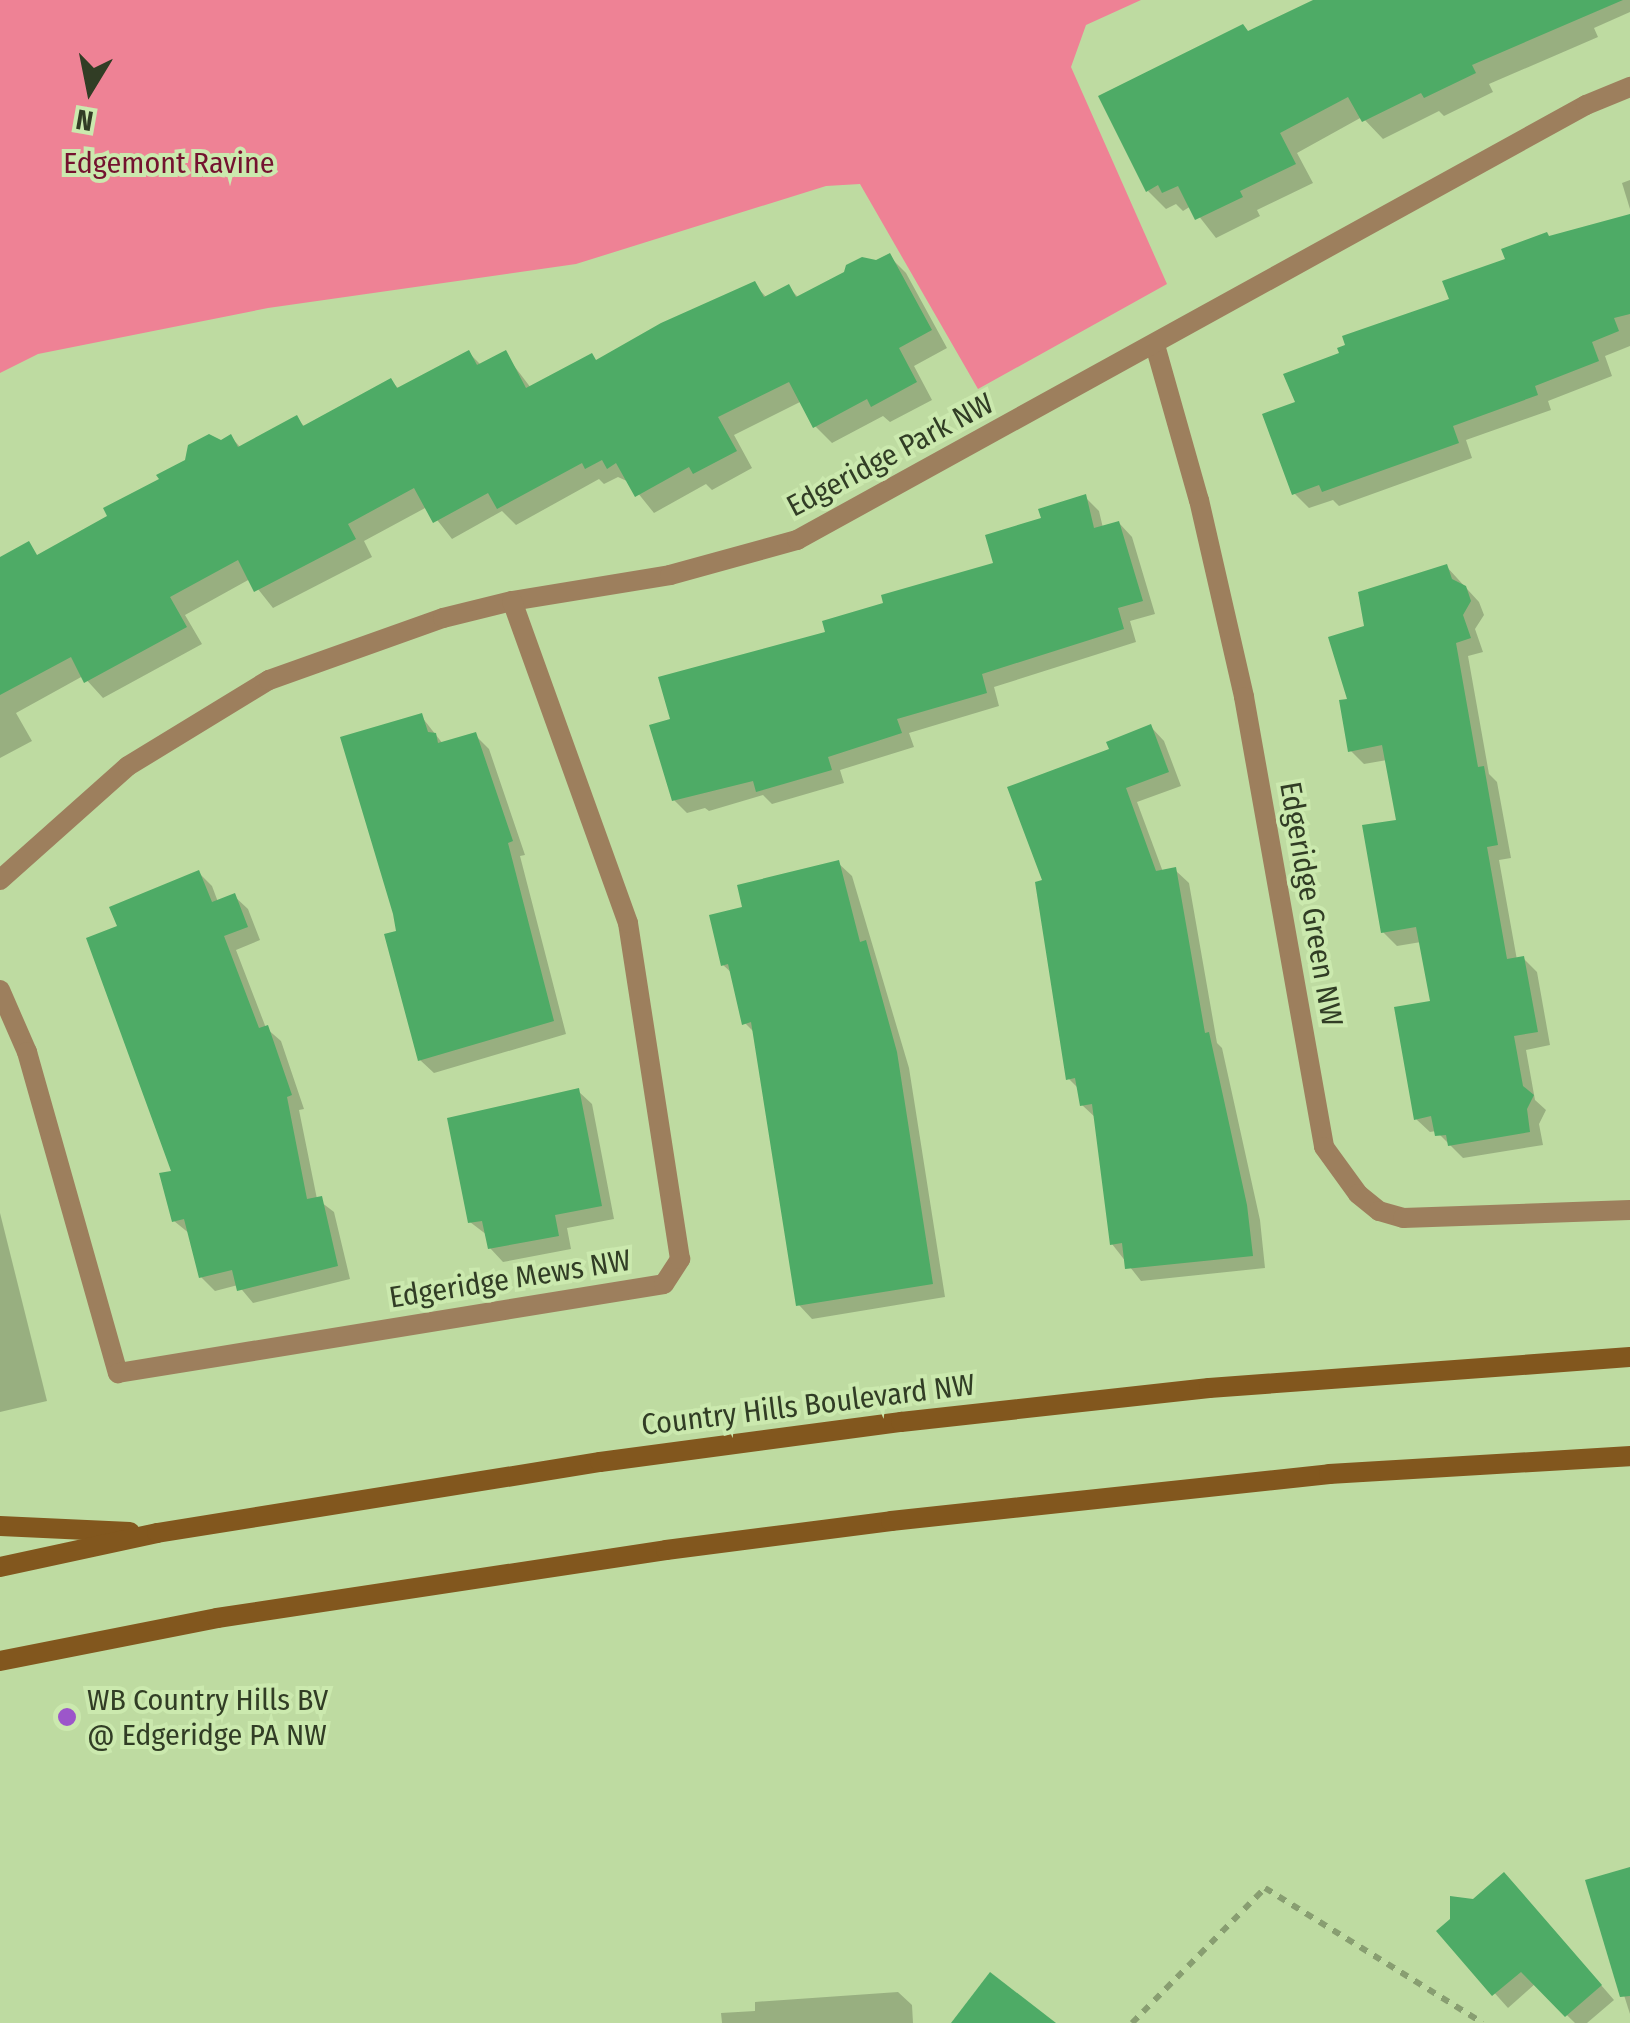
<!DOCTYPE html>
<style>
body{margin:0}
#map{position:relative;width:1630px;height:2023px;overflow:hidden;background:#bedba1;font-family:"Fira Sans Condensed",sans-serif}
div>[style]{position:absolute}
[style*='--x']{left:calc(var(--x)*1px);top:calc(var(--y)*1px);width:calc(var(--w)*1px);rotate:calc(var(--a)*1deg)}
.green>*{inset:0;background:#ee8295}
.shadow>*{inset:0;background:#0003}
.building>*{inset:0;background:#4eab66}
.path>*{height:6px;margin-top:-3px;transform-origin:0;background:repeating-linear-gradient(90deg,#889e71 0 8px,transparent 0 16px)}
.street>*{height:20px;margin:-10px;padding:0 10px;transform-origin:10px;border-radius:10px;background:#9d7f5d}
.secondary>*{height:20px;margin:-10px;padding:0 10px;transform-origin:10px;border-radius:10px;background:#82571e}
.dots>*{width:28px;height:28px;translate:-50% -50%;box-sizing:border-box;border:5px solid #cbe9ae;border-radius:50%}
span{translate:-50% -50%;white-space:nowrap;text-align:center;line-height:1.15;-webkit-text-stroke:8px #cbe9ae;paint-order:stroke}
.park-label{font-size:30px;color:#74122f}
.street-label{font-size:30px;color:#313d25}
.poi-label{font-size:30px;color:#313d25}
.left{translate:0 -50%;text-align:left}
.north{position:absolute;left:40px;top:40px;width:100px;height:100px;-webkit-text-stroke:8px #cbe9ae;paint-order:stroke;rotate:190deg;font-size:28px;font-weight:700;line-height:40px;text-align:center;color:#313d25}
.north::after{content:'';display:block;margin:auto;width:35px;height:45px;background:#313d25;clip-path:polygon(50% 0,100% 100%,50% 72%,0 100%)}
</style>
<div id="map">
<div class="green">
<div style="clip-path:polygon(0 0,1141px 0,1086px 25px,1071px 67px,1167px 284px,978px 389px,860px 184px,826px 186px,576px 264px,268px 308px,38px 354px,0 373px)"></div>
</div>
<div class="shadow">
<div style="clip-path:polygon(1319px 0,1630px 0,1630px 12px,1594px 28px,1598px 37px,1489px 84px,1493px 92px,1444px 116px,1439px 111px,1383px 139px,1362px 117px,1297px 153px,1313px 183px,1257px 210px,1260px 216px,1216px 238px,1191px 206px,1183px 211px,1176px 204px,1166px 209px,1148px 191px,1250px 33px)"></div>
<div style="clip-path:polygon(1630px 180px,1630px 209px,1622px 183px)"></div>
<div style="clip-path:polygon(1630px 217px,1630px 346px,1605px 356px,1612px 376px,1548px 401px,1551px 410px,1466px 440px,1472px 458px,1339px 506px,1333px 500px,1309px 508px,1294px 493px,1298px 404px,1342px 355px,1452px 301px,1508px 260px,1550px 238px)"></div>
<div style="clip-path:polygon(889px 256px,906px 273px,947px 348px,914px 366px,932px 400px,890px 422px,883px 416px,832px 443px,815px 426px,802px 401px,734px 435px,752px 468px,712px 490px,706px 484px,654px 513px,629px 482px,618px 477px,604px 484px,599px 479px,516px 525px,502px 511px,452px 539px,427px 507px,364px 541px,372px 557px,273px 608px,250px 579px,185px 615px,202px 644px,103px 698px,83px 676px,16px 713px,32px 741px,0 758px,0 576px,111px 517px,221px 442px,231px 437px,241px 448px,296px 418px,305px 427px,391px 381px,400px 390px,469px 353px,482px 366px,505px 354px,531px 388px,597px 362px,754px 284px,767px 298px,788px 287px,799px 298px)"></div>
<div style="clip-path:polygon(1085px 497px,1099px 511px,1103px 528px,1119px 523px,1132px 537px,1155px 614px,1130px 621px,1136px 642px,994px 687px,999px 706px,909px 733px,914px 747px,840px 770px,844px 783px,772px 804px,763px 795px,709px 811px,705px 808px,687px 813px,674px 800px,673px 721px,887px 604px,996px 565px,1044px 520px)"></div>
<div style="clip-path:polygon(1446px 566px,1479px 602px,1484px 615px,1475px 629px,1483px 652px,1468px 656px,1489px 774px,1497px 782px,1511px 858px,1499px 860px,1517px 960px,1524px 959px,1537px 972px,1550px 1045px,1526px 1050px,1535px 1100px,1546px 1110px,1539px 1124px,1543px 1145px,1463px 1158px,1436px 1131px,1430px 1132px,1416px 1119px,1433px 1003px,1421px 942px,1397px 946px,1383px 932px,1399px 822px,1387px 760px,1364px 764px,1350px 750px,1350px 701px,1367px 627px)"></div>
<div style="clip-path:polygon(421px 716px,443px 744px,475px 735px,489px 749px,525px 855px,520px 856px,566px 1034px,434px 1073px,420px 1060px,398px 932px)"></div>
<div style="clip-path:polygon(1151px 727px,1164px 741px,1181px 786px,1137px 802px,1163px 872px,1175px 870px,1189px 883px,1217px 1043px,1222px 1048px,1260px 1220px,1265px 1268px,1141px 1281px,1112px 1244px,1097px 1119px,1082px 1105px,1080px 1090px,1069px 1079px,1045px 882px,1112px 751px)"></div>
<div style="clip-path:polygon(838px 863px,852px 876px,909px 1068px,945px 1297px,812px 1319px,799px 1305px,756px 1034px,745px 1023px,733px 974px,723px 965px,745px 909px)"></div>
<div style="clip-path:polygon(199px 873px,212px 886px,218px 902px,234px 896px,248px 909px,260px 940px,236px 950px,266px 1028px,281px 1041px,304px 1109px,299px 1110px,317px 1199px,334px 1212px,350px 1279px,253px 1303px,238px 1285px,215px 1291px,201px 1277px,190px 1234px,174px 1221px,174px 1173px,120px 927px)"></div>
<div style="clip-path:polygon(578px 1091px,592px 1104px,614px 1219px,567px 1228px,571px 1249px,503px 1262px,490px 1248px,487px 1235px,470px 1222px)"></div>
<div style="clip-path:polygon(0 1213px,47px 1401px,0 1412px)"></div>
<div style="clip-path:polygon(1630px 1869px,1630px 2014px,1588px 1882px)"></div>
<div style="clip-path:polygon(1517px 1888px,1614px 2000px,1587px 2023px,1575px 2023px,1535px 1984px,1508px 2008px,1439px 1931px,1474px 1902px)"></div>
<div style="clip-path:polygon(898px 1992px,912px 2005px,913px 2023px,722px 2023px,721px 2013px,755px 2011px,755px 2002px)"></div>
</div>
<div class="building">
<div style="clip-path:polygon(1313px 0,1623px 0,1472px 65px,1476px 73px,1424px 98px,1421px 93px,1362px 122px,1348px 97px,1280px 133px,1296px 164px,1240px 191px,1243px 197px,1195px 220px,1178px 186px,1162px 193px,1158px 185px,1146px 192px,1098px 96px,1243px 24px,1248px 31px)"></div>
<div style="clip-path:polygon(1630px 214px,1630px 314px,1614px 318px,1619px 331px,1592px 342px,1599px 361px,1535px 386px,1538px 395px,1453px 426px,1459px 443px,1322px 492px,1319px 485px,1292px 495px,1262px 414px,1295px 402px,1283px 374px,1339px 353px,1337px 348px,1345px 345px,1342px 336px,1449px 299px,1442px 281px,1505px 259px,1501px 249px,1547px 232px,1549px 236px)"></div>
<div style="clip-path:polygon(890px 253px,932px 330px,899px 348px,917px 382px,871px 407px,867px 399px,813px 428px,789px 382px,718px 417px,737px 451px,693px 474px,689px 467px,635px 497px,616px 463px,607px 469px,602px 460px,585px 469px,582px 463px,497px 509px,488px 493px,433px 523px,414px 488px,348px 524px,356px 539px,254px 592px,238px 560px,170px 597px,187px 627px,84px 683px,71px 657px,0 695px,0 557px,29px 541px,37px 555px,107px 516px,103px 508px,159px 479px,156px 475px,185px 460px,188px 445px,209px 434px,221px 440px,231px 434px,238px 447px,297px 415px,303px 426px,391px 378px,397px 388px,469px 350px,477px 365px,506px 350px,526px 388px,592px 353px,596px 360px,661px 323px,755px 281px,764px 297px,789px 284px,796px 297px,844px 272px,846px 265px,862px 257px,876px 260px)"></div>
<div style="clip-path:polygon(1086px 494px,1094px 528px,1119px 521px,1143px 601px,1118px 608px,1124px 629px,982px 674px,987px 693px,897px 719px,902px 733px,828px 757px,832px 770px,756px 792px,753px 781px,672px 801px,649px 725px,670px 719px,658px 677px,825px 632px,822px 621px,883px 603px,881px 595px,993px 563px,985px 535px,1041px 518px,1038px 509px)"></div>
<div style="clip-path:polygon(1447px 564px,1452px 579px,1466px 586px,1471px 601px,1463px 615px,1471px 638px,1456px 643px,1478px 767px,1484px 766px,1498px 845px,1487px 847px,1507px 959px,1524px 956px,1538px 1032px,1514px 1036px,1523px 1086px,1534px 1095px,1527px 1109px,1530px 1132px,1448px 1146px,1446px 1135px,1435px 1136px,1431px 1116px,1414px 1120px,1394px 1007px,1430px 1001px,1416px 927px,1381px 933px,1362px 825px,1396px 820px,1382px 745px,1348px 752px,1339px 700px,1347px 699px,1328px 637px,1364px 626px,1358px 592px)"></div>
<div style="clip-path:polygon(422px 713px,428px 732px,436px 733px,438px 743px,476px 732px,513px 841px,508px 843px,554px 1021px,418px 1061px,384px 934px,396px 931px,393px 914px,340px 737px)"></div>
<div style="clip-path:polygon(1151px 724px,1169px 772px,1126px 788px,1156px 871px,1176px 867px,1205px 1033px,1209px 1032px,1247px 1205px,1253px 1256px,1125px 1269px,1122px 1243px,1110px 1245px,1092px 1104px,1080px 1106px,1075px 1078px,1066px 1080px,1035px 882px,1042px 880px,1007px 787px,1109px 749px,1106px 742px)"></div>
<div style="clip-path:polygon(839px 860px,860px 942px,866px 940px,897px 1052px,933px 1284px,796px 1306px,751px 1022px,742px 1025px,728px 964px,721px 966px,709px 915px,742px 907px,737px 885px)"></div>
<div style="clip-path:polygon(199px 870px,212px 902px,235px 893px,248px 927px,224px 936px,259px 1028px,268px 1025px,292px 1095px,287px 1097px,307px 1199px,322px 1196px,338px 1266px,237px 1291px,232px 1270px,199px 1278px,184px 1219px,172px 1222px,159px 1173px,171px 1171px,86px 938px,117px 926px,109px 907px)"></div>
<div style="clip-path:polygon(579px 1088px,602px 1206px,555px 1215px,559px 1236px,488px 1249px,482px 1221px,468px 1223px,447px 1118px)"></div>
<div style="clip-path:polygon(1630px 1867px,1630px 1996px,1620px 1997px,1585px 1880px)"></div>
<div style="clip-path:polygon(1504px 1872px,1602px 1985px,1565px 2017px,1521px 1972px,1492px 1996px,1436px 1931px,1450px 1919px,1450px 1896px,1473px 1899px)"></div>
<div style="clip-path:polygon(990px 1972px,1056px 2023px,951px 2023px)"></div>
</div>
<div class="path">
<div style="--x:1132;--y:2023;--w:190;--a:-45.4"></div>
<div style="--x:1265;--y:1888;--w:256;--a:31.8"></div>
</div>
<div class="street">
<div style="--x:1155;--y:345;--w:161;--a:74.2"></div>
<div style="--x:1199;--y:500;--w:202;--a:77.1"></div>
<div style="--x:1244;--y:697;--w:457;--a:79.9"></div>
<div style="--x:1324;--y:1147;--w:58;--a:54.1"></div>
<div style="--x:1358;--y:1194;--w:27;--a:39"></div>
<div style="--x:1379;--y:1211;--w:25;--a:16"></div>
<div style="--x:1403;--y:1218;--w:227;--a:-2"></div>
<div style="--x:0;--y:880;--w:171;--a:-41.7"></div>
<div style="--x:128;--y:766;--w:165;--a:-31.4"></div>
<div style="--x:269;--y:680;--w:185;--a:-19.6"></div>
<div style="--x:443;--y:618;--w:71;--a:-13.8"></div>
<div style="--x:512;--y:601;--w:160;--a:-9.3"></div>
<div style="--x:670;--y:575;--w:132;--a:-15.4"></div>
<div style="--x:797;--y:540;--w:901;--a:-28.87"></div>
<div style="--x:1586;--y:105;--w:48;--a:-22.2"></div>
<div style="--x:0;--y:990;--w:68;--a:66.5"></div>
<div style="--x:27;--y:1052;--w:334;--a:74.2"></div>
<div style="--x:118;--y:1373;--w:553;--a:-9.26"></div>
<div style="--x:664;--y:1284;--w:30;--a:-57"></div>
<div style="--x:680;--y:1259;--w:340;--a:-98.8"></div>
<div style="--x:628;--y:923;--w:342;--a:-109.8"></div>
</div>
<div class="secondary">
<div style="--x:0;--y:1526;--w:130;--a:2.6"></div>
<div style="--x:0;--y:1567;--w:161;--a:-12.2"></div>
<div style="--x:157;--y:1533;--w:449;--a:-9.1"></div>
<div style="--x:600;--y:1462;--w:304;--a:-7.6"></div>
<div style="--x:901;--y:1422;--w:310;--a:-6.3"></div>
<div style="--x:1209;--y:1388;--w:422;--a:-4.2"></div>
<div style="--x:0;--y:1661;--w:221;--a:-11.2"></div>
<div style="--x:217;--y:1618;--w:454;--a:-8.6"></div>
<div style="--x:666;--y:1550;--w:227;--a:-7.3"></div>
<div style="--x:891;--y:1521;--w:441;--a:-6.1"></div>
<div style="--x:1329;--y:1474;--w:302;--a:-3.4"></div>
</div>
<div class="dots">
<div style="left:67px;top:1717px;background:#9c56ca"></div>
</div>
<div class="park-label">
<span style="left:169px;top:163px">Edgemont Ravine</span>
</div>
<div class="street-label">
<span style="left:890px;top:455px;rotate:-28deg">Edgeridge Park NW</span>
<span style="left:1311px;top:904px;rotate:80deg">Edgeridge Green NW</span>
<span style="left:510px;top:1279px;rotate:-9deg">Edgeridge Mews NW</span>
<span style="left:808px;top:1405px;rotate:-7deg">Country Hills Boulevard NW</span>
</div>
<div class="poi-label">
<span class="left" style="left:87px;top:1717px">WB Country Hills BV<br>@ Edgeridge PA NW</span>
</div>
<div class="north">N</div>
</div>
